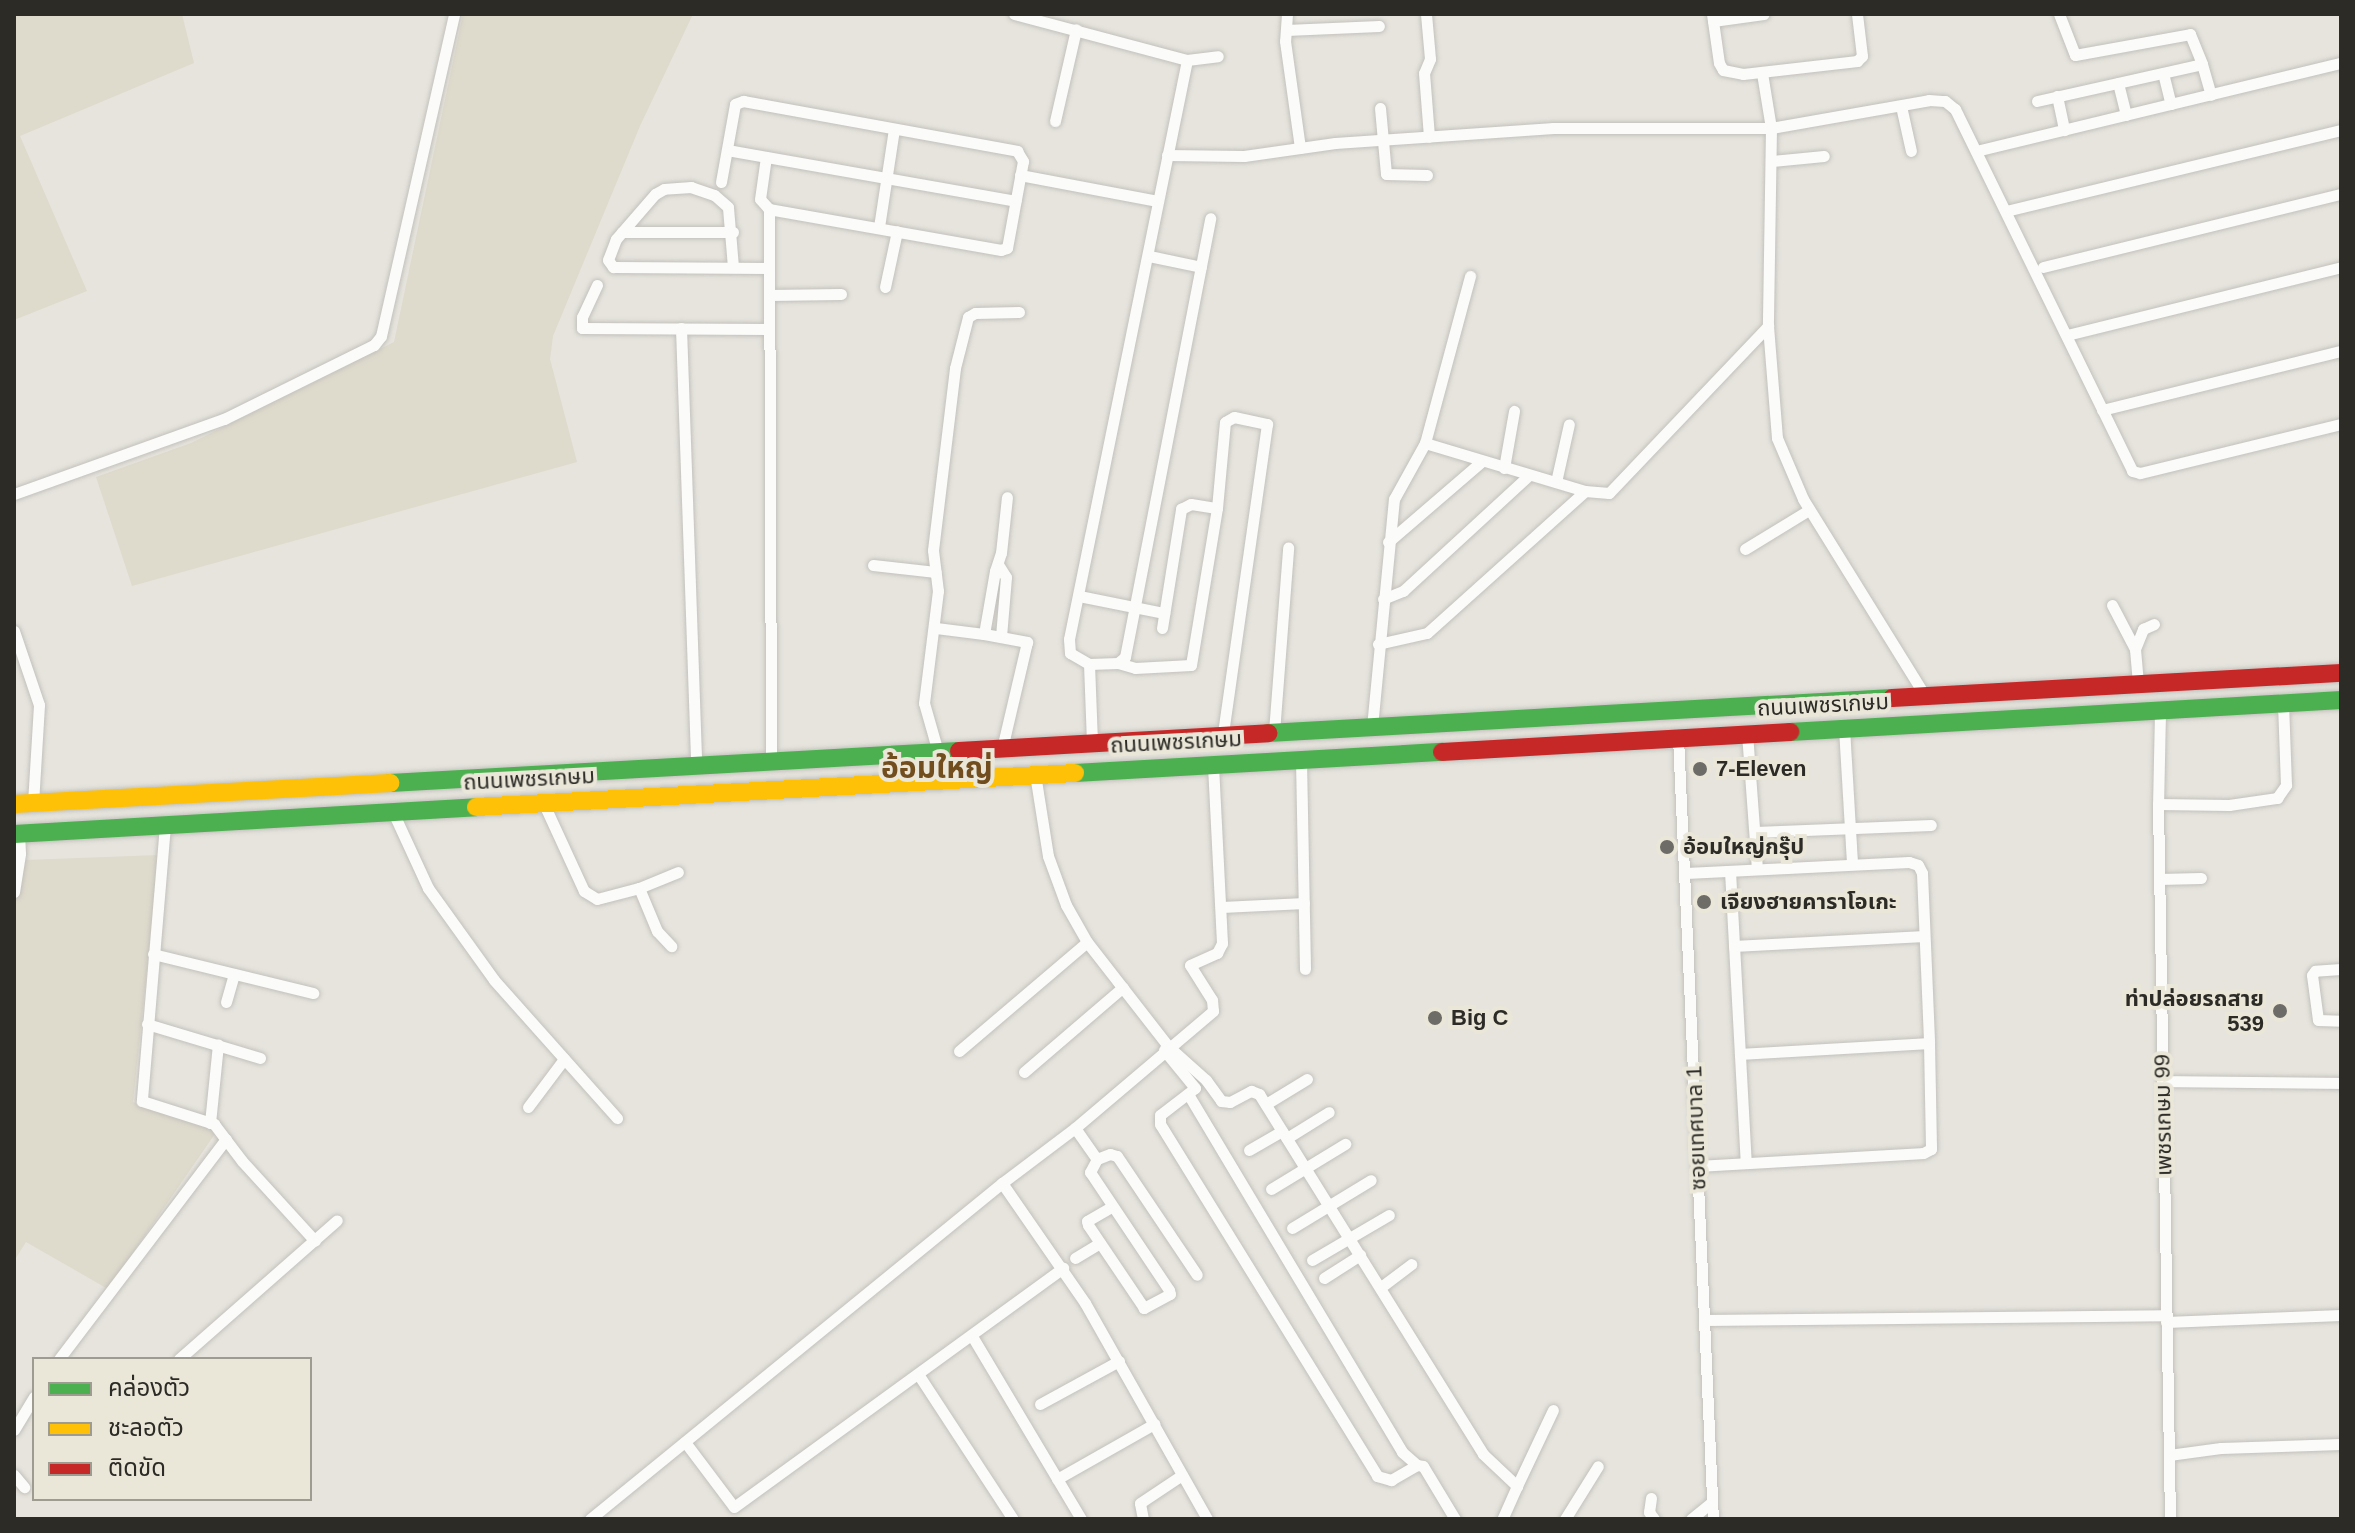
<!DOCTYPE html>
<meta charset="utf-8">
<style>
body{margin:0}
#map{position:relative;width:2355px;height:1533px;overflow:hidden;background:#e6e4dd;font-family:Helvetica,"Noto Sans Thai",sans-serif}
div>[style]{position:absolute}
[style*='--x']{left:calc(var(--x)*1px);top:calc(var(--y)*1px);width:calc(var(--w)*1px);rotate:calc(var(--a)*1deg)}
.built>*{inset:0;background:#dedacc}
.roads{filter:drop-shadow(0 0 2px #c3c1bc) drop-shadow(0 0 2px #c3c1bc)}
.street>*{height:11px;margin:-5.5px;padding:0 5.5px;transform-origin:5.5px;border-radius:5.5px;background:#fbfbfa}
.fast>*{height:18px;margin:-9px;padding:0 9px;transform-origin:9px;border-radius:9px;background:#4caf50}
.slow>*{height:18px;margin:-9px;padding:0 9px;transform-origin:9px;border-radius:9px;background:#ffc107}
.jam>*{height:18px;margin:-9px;padding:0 9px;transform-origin:9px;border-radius:9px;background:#c62828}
.dots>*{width:22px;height:22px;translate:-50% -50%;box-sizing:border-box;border:4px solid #eae7d9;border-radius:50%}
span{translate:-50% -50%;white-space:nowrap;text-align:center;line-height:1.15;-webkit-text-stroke:8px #eae7d9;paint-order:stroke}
.street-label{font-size:22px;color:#2c2b26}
.poi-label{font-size:22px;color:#2c2b26;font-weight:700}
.left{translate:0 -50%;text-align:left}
.right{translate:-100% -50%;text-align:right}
.district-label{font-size:30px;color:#724e1e;font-weight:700}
.frame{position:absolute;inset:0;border:16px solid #2c2b26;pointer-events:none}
.legend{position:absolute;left:32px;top:1357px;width:280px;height:144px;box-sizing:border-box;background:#eae7d9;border:2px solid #9e9c91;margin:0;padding:10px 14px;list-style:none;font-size:24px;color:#2c2b26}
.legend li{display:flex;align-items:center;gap:16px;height:40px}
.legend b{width:40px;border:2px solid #9e9c91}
</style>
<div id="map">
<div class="built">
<div style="clip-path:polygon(14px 14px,182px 14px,194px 63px,20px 136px,87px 291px,14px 320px)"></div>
<div style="clip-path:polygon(463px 14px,693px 14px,640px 126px,553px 336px,550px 359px,577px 462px,132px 586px,96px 477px,191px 443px,394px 342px)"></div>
<div style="clip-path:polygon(159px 855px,133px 1102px,219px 1128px,108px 1289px,26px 1242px,14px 1261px,14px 909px,25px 860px)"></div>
</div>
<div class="roads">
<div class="street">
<div style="--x:1014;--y:14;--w:179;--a:14.9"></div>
<div style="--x:1187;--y:60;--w:31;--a:-7"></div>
<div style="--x:1287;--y:14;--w:27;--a:94"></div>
<div style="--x:1285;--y:41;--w:108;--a:82"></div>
<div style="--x:1426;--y:14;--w:45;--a:84.9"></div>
<div style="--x:1430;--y:59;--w:15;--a:113"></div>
<div style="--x:1424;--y:73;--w:64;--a:85.5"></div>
<div style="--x:1712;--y:14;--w:49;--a:81.9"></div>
<div style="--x:1719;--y:63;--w:8;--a:60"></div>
<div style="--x:1723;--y:70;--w:20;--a:11"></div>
<div style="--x:1743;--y:74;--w:115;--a:-6.5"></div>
<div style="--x:1857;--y:61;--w:7;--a:-45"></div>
<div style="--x:1862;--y:56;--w:42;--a:-96.8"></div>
<div style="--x:2059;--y:14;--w:44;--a:68.7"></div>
<div style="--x:2075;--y:55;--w:117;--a:-10.3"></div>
<div style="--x:2190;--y:34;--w:32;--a:68"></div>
<div style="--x:1713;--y:21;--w:51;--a:-7.8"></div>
<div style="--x:1286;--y:30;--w:93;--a:-2.5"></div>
<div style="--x:1187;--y:60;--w:591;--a:101.52"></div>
<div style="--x:1069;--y:639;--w:14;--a:86"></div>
<div style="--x:1070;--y:653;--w:22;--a:30"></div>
<div style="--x:1089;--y:664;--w:29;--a:-2"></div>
<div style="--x:1118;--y:663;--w:9;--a:-41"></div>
<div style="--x:1125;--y:657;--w:447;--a:-79"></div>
<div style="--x:1762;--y:73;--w:56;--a:80.7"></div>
<div style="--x:1771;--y:128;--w:198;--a:90.9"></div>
<div style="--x:1768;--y:326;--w:112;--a:85.4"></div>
<div style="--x:1777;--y:438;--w:66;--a:66.9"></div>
<div style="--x:1803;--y:499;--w:232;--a:58.2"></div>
<div style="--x:2163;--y:73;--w:32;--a:76"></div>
<div style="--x:2118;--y:83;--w:33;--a:76"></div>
<div style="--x:2057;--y:96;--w:35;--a:78"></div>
<div style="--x:2037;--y:101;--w:169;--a:-12.6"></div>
<div style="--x:2202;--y:64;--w:32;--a:74"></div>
<div style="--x:1901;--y:106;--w:46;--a:77.5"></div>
<div style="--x:1380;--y:108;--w:66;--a:84.8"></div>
<div style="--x:1386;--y:174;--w:41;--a:1.4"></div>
<div style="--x:1055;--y:121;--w:94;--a:-77.1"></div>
<div style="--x:727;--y:150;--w:293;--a:10"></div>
<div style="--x:1976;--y:151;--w:375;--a:-13.6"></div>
<div style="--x:1167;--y:155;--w:77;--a:0.7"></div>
<div style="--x:1244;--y:156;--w:92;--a:-8.1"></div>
<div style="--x:1335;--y:143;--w:219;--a:-3.9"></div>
<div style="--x:1553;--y:128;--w:218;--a:0"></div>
<div style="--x:1771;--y:128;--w:160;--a:-10"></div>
<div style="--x:1929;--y:100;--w:16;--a:4"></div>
<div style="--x:1945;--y:101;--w:13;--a:39"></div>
<div style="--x:1955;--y:109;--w:403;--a:63.9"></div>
<div style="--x:2132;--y:471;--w:8;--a:14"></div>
<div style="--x:2140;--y:473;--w:207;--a:-13.7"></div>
<div style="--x:1772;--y:161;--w:52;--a:-5.5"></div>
<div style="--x:1020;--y:175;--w:140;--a:10.7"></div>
<div style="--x:721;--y:182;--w:79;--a:-79.8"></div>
<div style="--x:735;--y:104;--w:9;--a:-21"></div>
<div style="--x:743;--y:101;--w:279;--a:10.3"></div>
<div style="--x:1017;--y:151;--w:12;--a:59"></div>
<div style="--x:1023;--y:161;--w:88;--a:100.4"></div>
<div style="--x:1007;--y:248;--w:6;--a:162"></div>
<div style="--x:1001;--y:250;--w:236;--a:-170"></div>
<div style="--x:769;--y:209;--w:13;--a:-132"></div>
<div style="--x:760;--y:199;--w:42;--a:-81.9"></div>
<div style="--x:769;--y:209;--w:552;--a:89.79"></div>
<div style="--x:2006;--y:211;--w:345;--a:-13.6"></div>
<div style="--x:879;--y:227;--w:99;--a:-81.3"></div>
<div style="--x:622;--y:232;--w:111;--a:0"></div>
<div style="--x:1149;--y:256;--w:53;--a:11.9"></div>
<div style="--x:733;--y:267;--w:60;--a:-94.8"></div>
<div style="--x:728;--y:207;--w:18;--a:-139"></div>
<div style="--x:714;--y:195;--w:24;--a:-161"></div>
<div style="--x:691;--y:187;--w:27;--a:176"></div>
<div style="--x:664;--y:189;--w:10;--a:151"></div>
<div style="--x:655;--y:194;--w:60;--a:130.9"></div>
<div style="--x:616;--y:239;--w:22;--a:111"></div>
<div style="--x:608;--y:260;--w:9;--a:54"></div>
<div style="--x:613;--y:267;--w:156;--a:0.4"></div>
<div style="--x:2043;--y:267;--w:307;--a:-13.8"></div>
<div style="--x:597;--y:285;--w:35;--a:115"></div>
<div style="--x:582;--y:317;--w:11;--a:90"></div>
<div style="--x:582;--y:328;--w:187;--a:0.3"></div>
<div style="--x:885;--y:287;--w:57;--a:-77.9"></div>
<div style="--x:769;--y:295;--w:72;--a:-0.8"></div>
<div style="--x:681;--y:328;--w:436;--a:88"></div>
<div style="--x:2067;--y:335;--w:282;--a:-13.9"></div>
<div style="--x:2102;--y:410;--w:246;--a:-13.9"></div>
<div style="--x:1425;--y:443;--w:167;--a:16.7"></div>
<div style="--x:1585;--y:491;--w:24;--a:5"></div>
<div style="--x:1609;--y:493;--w:231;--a:-46.4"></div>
<div style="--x:1504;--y:468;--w:58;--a:-80"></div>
<div style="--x:1556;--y:482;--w:59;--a:-77.4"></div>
<div style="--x:14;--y:494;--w:223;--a:-19.7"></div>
<div style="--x:224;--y:419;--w:167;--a:-26.3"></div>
<div style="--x:374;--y:345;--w:11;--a:-52"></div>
<div style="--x:381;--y:336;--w:330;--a:-77.2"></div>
<div style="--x:1388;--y:542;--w:123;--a:-40.7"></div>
<div style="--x:1745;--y:549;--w:75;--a:-31.4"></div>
<div style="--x:873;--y:565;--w:63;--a:6.3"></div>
<div style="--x:999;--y:566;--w:13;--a:58"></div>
<div style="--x:1006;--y:577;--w:60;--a:94.8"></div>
<div style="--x:1079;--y:596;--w:87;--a:11.3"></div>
<div style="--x:1383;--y:599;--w:22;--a:-22"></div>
<div style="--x:1403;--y:591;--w:171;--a:-42.6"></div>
<div style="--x:2112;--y:605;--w:50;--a:62.4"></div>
<div style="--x:2135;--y:649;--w:35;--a:85"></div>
<div style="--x:936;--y:628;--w:48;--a:7.1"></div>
<div style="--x:984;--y:634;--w:64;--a:-80.1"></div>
<div style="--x:995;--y:571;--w:19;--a:-72"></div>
<div style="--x:1001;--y:553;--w:56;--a:-83.9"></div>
<div style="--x:1162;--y:628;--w:121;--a:-80.9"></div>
<div style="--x:1181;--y:509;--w:11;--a:-27"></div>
<div style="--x:1191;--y:504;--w:26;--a:9"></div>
<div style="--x:1217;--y:508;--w:86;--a:-84.7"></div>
<div style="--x:1225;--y:422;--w:10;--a:-29"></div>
<div style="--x:1234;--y:417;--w:34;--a:12"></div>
<div style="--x:1267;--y:424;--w:314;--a:98.1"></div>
<div style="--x:14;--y:631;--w:78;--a:71.3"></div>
<div style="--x:39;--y:705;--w:98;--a:93.5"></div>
<div style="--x:984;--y:634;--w:44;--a:10.5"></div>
<div style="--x:1027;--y:642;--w:110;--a:103.2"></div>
<div style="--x:1378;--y:644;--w:50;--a:-12.7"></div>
<div style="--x:1427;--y:633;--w:212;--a:-41.9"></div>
<div style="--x:2135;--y:649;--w:22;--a:-68"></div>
<div style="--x:2143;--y:629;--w:12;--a:-24"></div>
<div style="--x:1118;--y:663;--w:18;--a:16"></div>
<div style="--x:1135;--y:668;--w:56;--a:-3.1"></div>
<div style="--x:1191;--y:665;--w:159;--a:-80.6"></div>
<div style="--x:1089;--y:664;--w:79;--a:87.8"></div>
<div style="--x:2160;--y:712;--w:92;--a:91.2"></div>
<div style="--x:2158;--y:804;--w:715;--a:89.04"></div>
<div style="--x:1372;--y:727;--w:229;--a:-84.5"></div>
<div style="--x:1394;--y:499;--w:64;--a:-61"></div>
<div style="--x:1425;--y:443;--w:173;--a:-74.9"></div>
<div style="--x:1844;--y:728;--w:136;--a:86.6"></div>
<div style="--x:1274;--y:732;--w:185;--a:-85.6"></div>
<div style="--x:1747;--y:733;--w:136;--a:85.8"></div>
<div style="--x:1678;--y:737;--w:783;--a:87.44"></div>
<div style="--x:938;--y:752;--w:51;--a:-105.9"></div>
<div style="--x:924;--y:703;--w:113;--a:-82.9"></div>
<div style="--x:938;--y:591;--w:41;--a:-97"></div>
<div style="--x:933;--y:550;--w:183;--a:-83.1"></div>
<div style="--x:955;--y:368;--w:53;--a:-75.7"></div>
<div style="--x:968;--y:317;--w:8;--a:-30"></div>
<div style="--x:975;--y:313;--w:44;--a:-1.3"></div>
<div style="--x:1301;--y:760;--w:209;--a:88.9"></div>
<div style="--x:1035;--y:774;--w:83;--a:81"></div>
<div style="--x:1048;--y:856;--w:52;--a:69.8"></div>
<div style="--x:1066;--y:905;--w:43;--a:60.4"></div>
<div style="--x:1087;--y:942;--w:132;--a:52.1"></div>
<div style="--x:1168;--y:1046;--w:51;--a:41.8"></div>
<div style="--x:1206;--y:1080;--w:26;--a:54"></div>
<div style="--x:1221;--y:1101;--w:9;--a:6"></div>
<div style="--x:1230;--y:1102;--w:24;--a:-28"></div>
<div style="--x:1251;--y:1091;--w:9;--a:21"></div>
<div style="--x:1259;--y:1094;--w:424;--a:58.1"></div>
<div style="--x:1483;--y:1454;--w:47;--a:43.3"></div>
<div style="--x:1517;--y:1486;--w:36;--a:114"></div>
<div style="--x:543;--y:802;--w:98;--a:65.3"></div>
<div style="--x:584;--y:891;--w:15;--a:32"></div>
<div style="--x:597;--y:899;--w:43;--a:-14.7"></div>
<div style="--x:639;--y:888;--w:47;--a:67.3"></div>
<div style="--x:657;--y:931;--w:21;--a:47"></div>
<div style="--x:2158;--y:804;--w:71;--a:0.8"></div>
<div style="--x:2229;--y:805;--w:49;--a:-8.3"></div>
<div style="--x:2277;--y:798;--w:16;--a:-55"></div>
<div style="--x:2286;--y:785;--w:81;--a:-92.1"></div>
<div style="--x:392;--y:810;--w:86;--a:65.2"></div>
<div style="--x:428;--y:888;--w:113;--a:54.3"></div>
<div style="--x:494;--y:980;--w:185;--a:48.3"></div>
<div style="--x:165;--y:825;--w:277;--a:94.8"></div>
<div style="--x:142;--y:1101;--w:76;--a:17.7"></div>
<div style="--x:214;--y:1124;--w:46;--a:52.9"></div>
<div style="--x:242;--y:1161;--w:108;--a:47.6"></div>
<div style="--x:1755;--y:832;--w:176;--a:-2.3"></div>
<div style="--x:1730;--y:871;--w:292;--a:86.9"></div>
<div style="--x:1686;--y:873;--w:223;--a:-2.8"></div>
<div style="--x:1909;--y:862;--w:9;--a:18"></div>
<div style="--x:1918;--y:865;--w:9;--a:63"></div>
<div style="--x:1922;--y:873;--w:170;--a:87.6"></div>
<div style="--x:1929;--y:1043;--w:106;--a:88.9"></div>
<div style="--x:1931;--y:1149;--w:9;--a:153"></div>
<div style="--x:1923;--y:1153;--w:225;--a:176.7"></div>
<div style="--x:2159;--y:879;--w:42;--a:-1.4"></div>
<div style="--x:639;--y:888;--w:42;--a:-22.3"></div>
<div style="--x:14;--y:892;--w:39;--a:-81"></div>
<div style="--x:20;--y:853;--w:20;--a:-93"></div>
<div style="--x:1222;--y:907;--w:82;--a:-2.8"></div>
<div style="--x:1734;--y:946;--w:190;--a:-3"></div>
<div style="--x:153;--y:954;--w:165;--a:13.7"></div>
<div style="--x:2341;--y:969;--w:26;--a:176"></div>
<div style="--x:2315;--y:971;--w:5;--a:127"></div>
<div style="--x:2312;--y:975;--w:45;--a:82.4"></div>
<div style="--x:2318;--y:1020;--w:23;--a:2"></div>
<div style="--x:226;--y:1002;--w:29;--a:-74"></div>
<div style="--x:147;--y:1024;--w:118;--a:16.7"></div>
<div style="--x:1164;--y:1050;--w:49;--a:50.8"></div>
<div style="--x:1195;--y:1088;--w:44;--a:142.4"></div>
<div style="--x:1160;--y:1115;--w:9;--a:90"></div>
<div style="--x:1160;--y:1124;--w:414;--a:58.3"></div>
<div style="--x:1377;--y:1476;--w:15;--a:16"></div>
<div style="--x:1391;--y:1480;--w:30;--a:-30"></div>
<div style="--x:1417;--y:1465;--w:6;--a:9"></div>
<div style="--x:1423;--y:1466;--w:62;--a:58.9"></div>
<div style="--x:959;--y:1051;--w:168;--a:-40.4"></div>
<div style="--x:1740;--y:1054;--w:189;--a:-3.3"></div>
<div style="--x:1024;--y:1072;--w:130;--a:-40.6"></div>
<div style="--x:2162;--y:1081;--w:179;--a:0.6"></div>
<div style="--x:1188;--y:1094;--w:417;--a:59.1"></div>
<div style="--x:1402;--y:1452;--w:20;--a:41"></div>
<div style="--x:1266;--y:1104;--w:48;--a:-31.4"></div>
<div style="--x:528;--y:1107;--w:60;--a:-53.1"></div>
<div style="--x:210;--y:1123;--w:79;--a:-84.2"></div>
<div style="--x:1075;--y:1128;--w:38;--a:55"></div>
<div style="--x:1097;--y:1159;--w:14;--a:-21"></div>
<div style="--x:1110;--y:1154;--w:7;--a:16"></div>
<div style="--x:1117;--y:1156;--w:143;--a:56.1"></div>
<div style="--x:1287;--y:1138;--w:49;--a:-31.8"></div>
<div style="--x:1249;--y:1150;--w:38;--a:-30"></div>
<div style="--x:1097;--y:1159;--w:15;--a:118"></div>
<div style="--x:1090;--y:1172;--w:142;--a:56.2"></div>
<div style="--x:1169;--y:1290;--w:4;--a:76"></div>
<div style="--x:1170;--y:1294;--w:30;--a:152"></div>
<div style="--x:1144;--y:1308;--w:100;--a:-124"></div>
<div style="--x:1088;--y:1225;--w:4;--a:-104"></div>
<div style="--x:1087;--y:1221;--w:28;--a:-30"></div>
<div style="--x:1002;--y:1183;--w:146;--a:55.3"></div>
<div style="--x:1085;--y:1303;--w:248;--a:60.5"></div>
<div style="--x:1271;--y:1189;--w:87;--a:-31.3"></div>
<div style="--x:1292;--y:1228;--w:92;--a:-31.3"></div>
<div style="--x:1075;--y:1258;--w:29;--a:-31"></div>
<div style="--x:1312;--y:1260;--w:89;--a:-30.3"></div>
<div style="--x:1324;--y:1278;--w:43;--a:-32.6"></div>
<div style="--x:1381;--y:1287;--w:38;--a:-37"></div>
<div style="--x:1704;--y:1320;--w:462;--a:-0.6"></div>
<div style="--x:2166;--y:1322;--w:175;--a:-2.3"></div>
<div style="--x:972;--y:1336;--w:213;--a:59.2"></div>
<div style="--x:59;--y:1359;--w:276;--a:-52.8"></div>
<div style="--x:179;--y:1359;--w:210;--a:-41.3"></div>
<div style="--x:918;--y:1374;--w:173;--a:56.8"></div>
<div style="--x:1040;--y:1404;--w:90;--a:-28.6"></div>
<div style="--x:14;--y:1430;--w:39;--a:-59"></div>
<div style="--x:685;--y:1442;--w:81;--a:53"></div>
<div style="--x:734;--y:1507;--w:407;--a:-36"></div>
<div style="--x:2169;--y:1455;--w:52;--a:-7.7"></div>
<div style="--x:2221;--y:1448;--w:120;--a:-1.9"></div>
<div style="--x:14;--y:1475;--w:16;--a:50"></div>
<div style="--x:1057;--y:1479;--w:112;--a:-29.6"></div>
<div style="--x:1517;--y:1486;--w:84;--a:-64.7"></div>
<div style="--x:1651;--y:1498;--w:14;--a:98"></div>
<div style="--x:1649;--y:1512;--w:9;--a:54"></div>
<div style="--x:590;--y:1519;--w:532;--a:-39.2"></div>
<div style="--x:1002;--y:1183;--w:91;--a:-37"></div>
<div style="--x:1075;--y:1128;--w:181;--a:-40.3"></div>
<div style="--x:1213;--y:1011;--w:11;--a:-95"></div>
<div style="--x:1212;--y:1000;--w:41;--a:-122.2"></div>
<div style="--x:1190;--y:965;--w:30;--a:-24"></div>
<div style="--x:1217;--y:953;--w:11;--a:-63"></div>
<div style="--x:1222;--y:943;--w:179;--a:-92.9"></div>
<div style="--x:1143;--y:1519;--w:16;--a:-101"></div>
<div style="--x:1140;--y:1503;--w:50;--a:-33.7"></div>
<div style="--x:1565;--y:1519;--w:62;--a:-58.1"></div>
<div style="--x:1691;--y:1519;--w:27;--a:-39"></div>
</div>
<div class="fast">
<div style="--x:1790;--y:732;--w:552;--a:-3.32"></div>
<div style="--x:1268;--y:733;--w:625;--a:-3.21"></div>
<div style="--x:1075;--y:773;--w:368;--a:-3.3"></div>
<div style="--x:390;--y:783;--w:570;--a:-3.22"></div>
<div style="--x:14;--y:834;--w:463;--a:-3.3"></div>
</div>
<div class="slow">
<div style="--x:14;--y:804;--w:377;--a:-3.2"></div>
<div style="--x:476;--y:807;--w:600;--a:-3.25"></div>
</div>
<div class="jam">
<div style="--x:1892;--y:698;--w:450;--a:-3.2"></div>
<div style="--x:959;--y:751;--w:310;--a:-3.3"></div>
<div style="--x:1442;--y:752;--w:349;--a:-3.3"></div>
</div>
</div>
<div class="dots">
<div style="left:1700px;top:769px;background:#6d6c66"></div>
<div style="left:1667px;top:847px;background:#6d6c66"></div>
<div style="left:1704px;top:902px;background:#6d6c66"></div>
<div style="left:2280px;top:1011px;background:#6d6c66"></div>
<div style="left:1435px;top:1018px;background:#6d6c66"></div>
</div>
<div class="street-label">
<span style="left:1823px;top:705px;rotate:-3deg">ถนนเพชรเกษม</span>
<span style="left:1176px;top:742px;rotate:-3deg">ถนนเพชรเกษม</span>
<span style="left:529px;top:779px;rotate:-3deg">ถนนเพชรเกษม</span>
<span style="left:2163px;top:1115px;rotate:-91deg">เพชรเกษม 99</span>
<span style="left:1696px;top:1128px;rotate:-92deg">ซอยเทศบาล 1</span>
</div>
<div class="poi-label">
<span class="left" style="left:1716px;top:769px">7-Eleven</span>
<span class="left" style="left:1683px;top:847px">อ้อมใหญ่กรุ๊ป</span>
<span class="left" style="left:1720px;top:902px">เจียงฮายคาราโอเกะ</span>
<span class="right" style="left:2264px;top:1011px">ท่าปล่อยรถสาย<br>539</span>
<span class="left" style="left:1451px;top:1018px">Big C</span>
</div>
<div class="district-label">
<span style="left:937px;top:768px">อ้อมใหญ่</span>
</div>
<div class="frame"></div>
<ul class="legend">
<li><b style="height:10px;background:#4caf50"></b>คล่องตัว</li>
<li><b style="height:10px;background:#ffc107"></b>ชะลอตัว</li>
<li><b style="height:10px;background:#c62828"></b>ติดขัด</li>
</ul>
</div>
